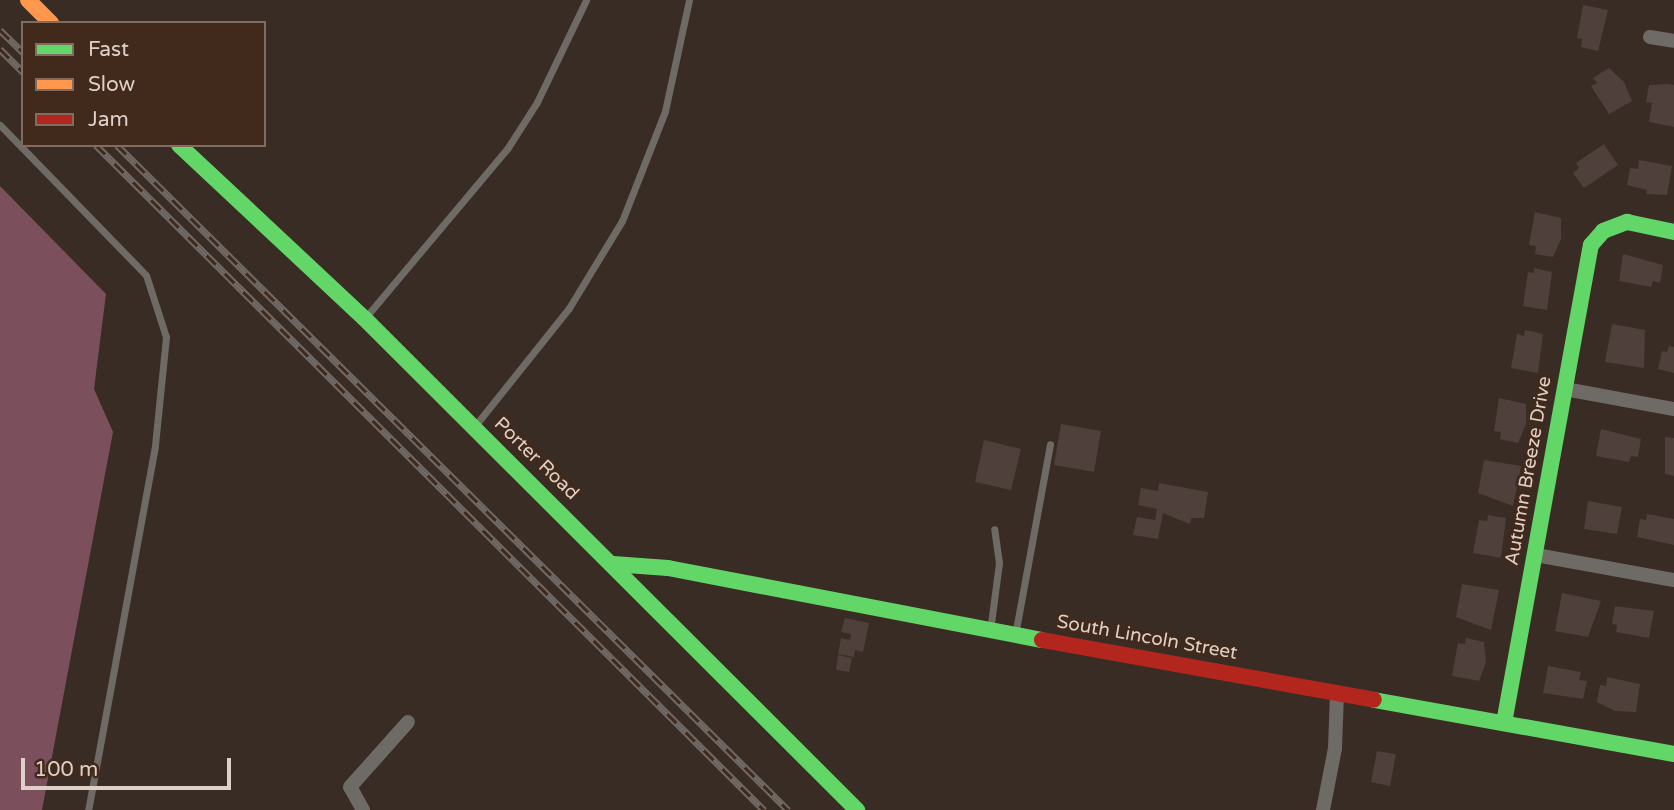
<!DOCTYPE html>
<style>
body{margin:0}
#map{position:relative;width:1674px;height:810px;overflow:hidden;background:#392c24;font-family:"Varela Round",sans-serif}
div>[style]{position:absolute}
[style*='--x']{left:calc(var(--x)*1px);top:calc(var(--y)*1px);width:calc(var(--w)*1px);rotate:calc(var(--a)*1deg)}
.water>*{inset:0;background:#7b4f5b}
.building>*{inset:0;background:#4f403b}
.lane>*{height:7px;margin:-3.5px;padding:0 3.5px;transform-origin:3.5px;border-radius:3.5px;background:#6e6a65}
.street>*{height:14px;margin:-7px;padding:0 7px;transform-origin:7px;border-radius:7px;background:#6e6a65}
.fast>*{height:16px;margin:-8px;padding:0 8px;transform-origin:8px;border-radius:8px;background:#63d668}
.slow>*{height:16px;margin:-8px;padding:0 8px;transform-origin:8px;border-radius:8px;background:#ff974d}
.jam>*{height:16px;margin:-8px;padding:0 8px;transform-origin:8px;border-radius:8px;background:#b3261e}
.rail>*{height:7px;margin-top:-3.5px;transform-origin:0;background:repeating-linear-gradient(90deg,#412a1c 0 13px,#706965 0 26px);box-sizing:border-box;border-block:2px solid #706965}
span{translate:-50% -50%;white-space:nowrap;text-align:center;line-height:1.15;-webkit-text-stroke:6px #412a1c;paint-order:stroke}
.street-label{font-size:19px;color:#dfd0c7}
.legend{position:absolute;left:21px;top:21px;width:245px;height:126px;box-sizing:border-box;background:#412a1c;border:2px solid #806c60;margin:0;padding:9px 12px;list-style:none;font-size:21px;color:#dfd0c7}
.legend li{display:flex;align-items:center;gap:14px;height:35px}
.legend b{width:35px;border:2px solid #806c60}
.scale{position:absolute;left:21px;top:758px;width:210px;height:32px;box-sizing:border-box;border:4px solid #dfd0c7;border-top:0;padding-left:9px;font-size:21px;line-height:24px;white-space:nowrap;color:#dfd0c7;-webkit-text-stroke:5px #412a1c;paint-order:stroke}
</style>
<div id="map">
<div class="water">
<div style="clip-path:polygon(0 186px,106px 294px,94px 389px,113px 432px,42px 810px,0 810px)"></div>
</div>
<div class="building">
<div style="clip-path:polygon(1583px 5px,1608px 10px,1598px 51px,1581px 47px,1582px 39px,1577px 38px)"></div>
<div style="clip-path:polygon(1609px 68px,1624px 82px,1632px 101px,1609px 114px,1591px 86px,1597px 83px,1593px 78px)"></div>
<div style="clip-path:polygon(1668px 84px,1674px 85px,1674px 127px,1649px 122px,1652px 103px,1646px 102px,1649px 85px)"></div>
<div style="clip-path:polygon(1604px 144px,1618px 165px,1584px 188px,1573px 173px,1579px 168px,1576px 163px)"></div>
<div style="clip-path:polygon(1639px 160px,1672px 166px,1667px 195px,1646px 194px,1647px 190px,1627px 185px,1630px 168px,1638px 169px)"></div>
<div style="clip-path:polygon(1535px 212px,1561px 218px,1561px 239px,1553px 257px,1535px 254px,1536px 246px,1529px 245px)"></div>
<div style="clip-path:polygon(1623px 254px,1663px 265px,1660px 283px,1653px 281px,1651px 287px,1619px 281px)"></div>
<div style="clip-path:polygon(1534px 268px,1552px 272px,1547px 310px,1523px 306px,1528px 272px,1534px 273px)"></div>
<div style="clip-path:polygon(1612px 324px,1645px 330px,1644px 368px,1605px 362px)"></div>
<div style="clip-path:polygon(1525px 330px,1543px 334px,1538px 373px,1511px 368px,1517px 334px,1524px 336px)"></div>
<div style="clip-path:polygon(1669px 346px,1674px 347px,1674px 373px,1658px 369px,1662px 351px,1667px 352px)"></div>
<div style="clip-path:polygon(1499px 398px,1526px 404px,1526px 424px,1518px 443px,1500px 439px,1501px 432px,1494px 431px)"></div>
<div style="clip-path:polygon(1061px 424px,1101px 431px,1094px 472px,1054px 465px)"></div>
<div style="clip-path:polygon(1601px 429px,1641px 439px,1638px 457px,1631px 456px,1629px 462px,1596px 456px)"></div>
<div style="clip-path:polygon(1665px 437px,1674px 438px,1674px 476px,1665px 474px)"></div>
<div style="clip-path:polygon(984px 440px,1021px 449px,1011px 490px,975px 482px)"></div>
<div style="clip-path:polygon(1484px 460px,1521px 466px,1513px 506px,1478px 493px)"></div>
<div style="clip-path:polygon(1159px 483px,1208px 492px,1204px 518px,1191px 518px,1190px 524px,1163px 513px,1158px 539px,1133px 535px,1137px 517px,1155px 520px,1157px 509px,1138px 505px,1141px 488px,1158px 491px)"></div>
<div style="clip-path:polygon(1588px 501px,1622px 507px,1617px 534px,1584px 529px)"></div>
<div style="clip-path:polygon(1647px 514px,1674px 519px,1674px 545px,1637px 537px,1640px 519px,1646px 520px)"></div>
<div style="clip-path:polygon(1488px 515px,1506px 518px,1501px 558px,1473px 553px,1479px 520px,1487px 521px)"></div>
<div style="clip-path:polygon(1462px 584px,1499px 590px,1491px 630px,1456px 617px)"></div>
<div style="clip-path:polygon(1562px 593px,1601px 601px,1588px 637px,1555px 631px)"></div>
<div style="clip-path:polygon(1615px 606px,1654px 611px,1649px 638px,1616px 632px,1617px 625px,1612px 624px)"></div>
<div style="clip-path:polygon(845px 618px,869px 623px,863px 652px,855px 650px,854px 657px,838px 654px,841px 638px,850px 640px,851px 634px,841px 632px)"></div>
<div style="clip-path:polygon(1466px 638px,1484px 642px,1486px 662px,1479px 681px,1452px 676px,1458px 643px,1465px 644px)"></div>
<div style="clip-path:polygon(838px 655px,852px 658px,849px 672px,836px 670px)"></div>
<div style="clip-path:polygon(1548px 666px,1581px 672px,1579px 680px,1587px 681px,1583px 699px,1543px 693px)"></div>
<div style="clip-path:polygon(1607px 677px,1640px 684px,1636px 712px,1615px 711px,1597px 702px,1600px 685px,1606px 686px)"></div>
<div style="clip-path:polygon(1377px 751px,1396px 754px,1390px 786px,1371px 782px)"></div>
</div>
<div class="lane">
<div style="--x:0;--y:125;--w:209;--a:45.8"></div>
<div style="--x:146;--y:275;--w:65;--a:72.1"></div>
<div style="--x:166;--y:337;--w:110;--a:95.8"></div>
<div style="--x:155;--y:446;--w:370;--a:100.4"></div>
<div style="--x:365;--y:318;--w:221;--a:-50"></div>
<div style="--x:507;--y:149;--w:56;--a:-57.4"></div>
<div style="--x:537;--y:102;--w:113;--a:-64.3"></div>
<div style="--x:474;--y:427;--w:152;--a:-51.4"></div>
<div style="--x:569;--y:308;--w:102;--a:-58.7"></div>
<div style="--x:622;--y:221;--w:118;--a:-68.6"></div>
<div style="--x:665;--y:111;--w:114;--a:-77.8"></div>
<div style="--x:990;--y:631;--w:69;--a:-82.5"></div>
<div style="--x:999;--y:563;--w:34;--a:-98"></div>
<div style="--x:1015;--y:635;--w:194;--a:-79.6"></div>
</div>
<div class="street">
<div style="--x:1650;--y:37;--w:24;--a:9"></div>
<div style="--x:1565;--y:389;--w:111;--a:10.4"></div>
<div style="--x:1536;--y:555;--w:140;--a:10.3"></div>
<div style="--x:363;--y:810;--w:26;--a:-119"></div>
<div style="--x:350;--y:787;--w:87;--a:-48.3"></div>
<div style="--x:1323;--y:810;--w:63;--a:-79"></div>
<div style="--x:1335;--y:748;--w:54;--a:-87.9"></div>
</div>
<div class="fast">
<div style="--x:179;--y:145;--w:253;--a:43.1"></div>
<div style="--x:364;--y:318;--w:697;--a:44.94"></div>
<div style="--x:613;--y:564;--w:55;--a:4.2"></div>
<div style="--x:668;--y:568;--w:381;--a:10.9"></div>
<div style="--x:1374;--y:700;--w:305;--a:10.2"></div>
<div style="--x:1504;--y:723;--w:486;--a:-79.7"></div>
<div style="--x:1591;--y:245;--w:18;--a:-49"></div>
<div style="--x:1603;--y:231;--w:26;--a:-21"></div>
<div style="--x:1627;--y:222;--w:48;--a:12"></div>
</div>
<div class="slow">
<div style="--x:28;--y:0;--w:33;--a:45"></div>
</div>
<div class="jam">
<div style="--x:1042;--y:640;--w:337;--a:10.2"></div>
</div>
<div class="rail">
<div style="--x:0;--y:30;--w:32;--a:44"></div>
<div style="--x:0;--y:49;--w:33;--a:45"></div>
<div style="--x:96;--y:145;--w:943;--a:44.87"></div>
<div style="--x:117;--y:145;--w:945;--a:44.74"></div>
</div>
<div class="street-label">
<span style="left:536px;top:459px;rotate:44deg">Porter Road</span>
<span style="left:1529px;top:471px;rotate:-80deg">Autumn Breeze Drive</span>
<span style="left:1147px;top:638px;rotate:10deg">South Lincoln Street</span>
</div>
<ul class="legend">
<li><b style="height:9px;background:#63d668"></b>Fast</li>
<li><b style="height:9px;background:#ff974d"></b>Slow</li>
<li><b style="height:9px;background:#b3261e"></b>Jam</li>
</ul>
<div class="scale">100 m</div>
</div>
